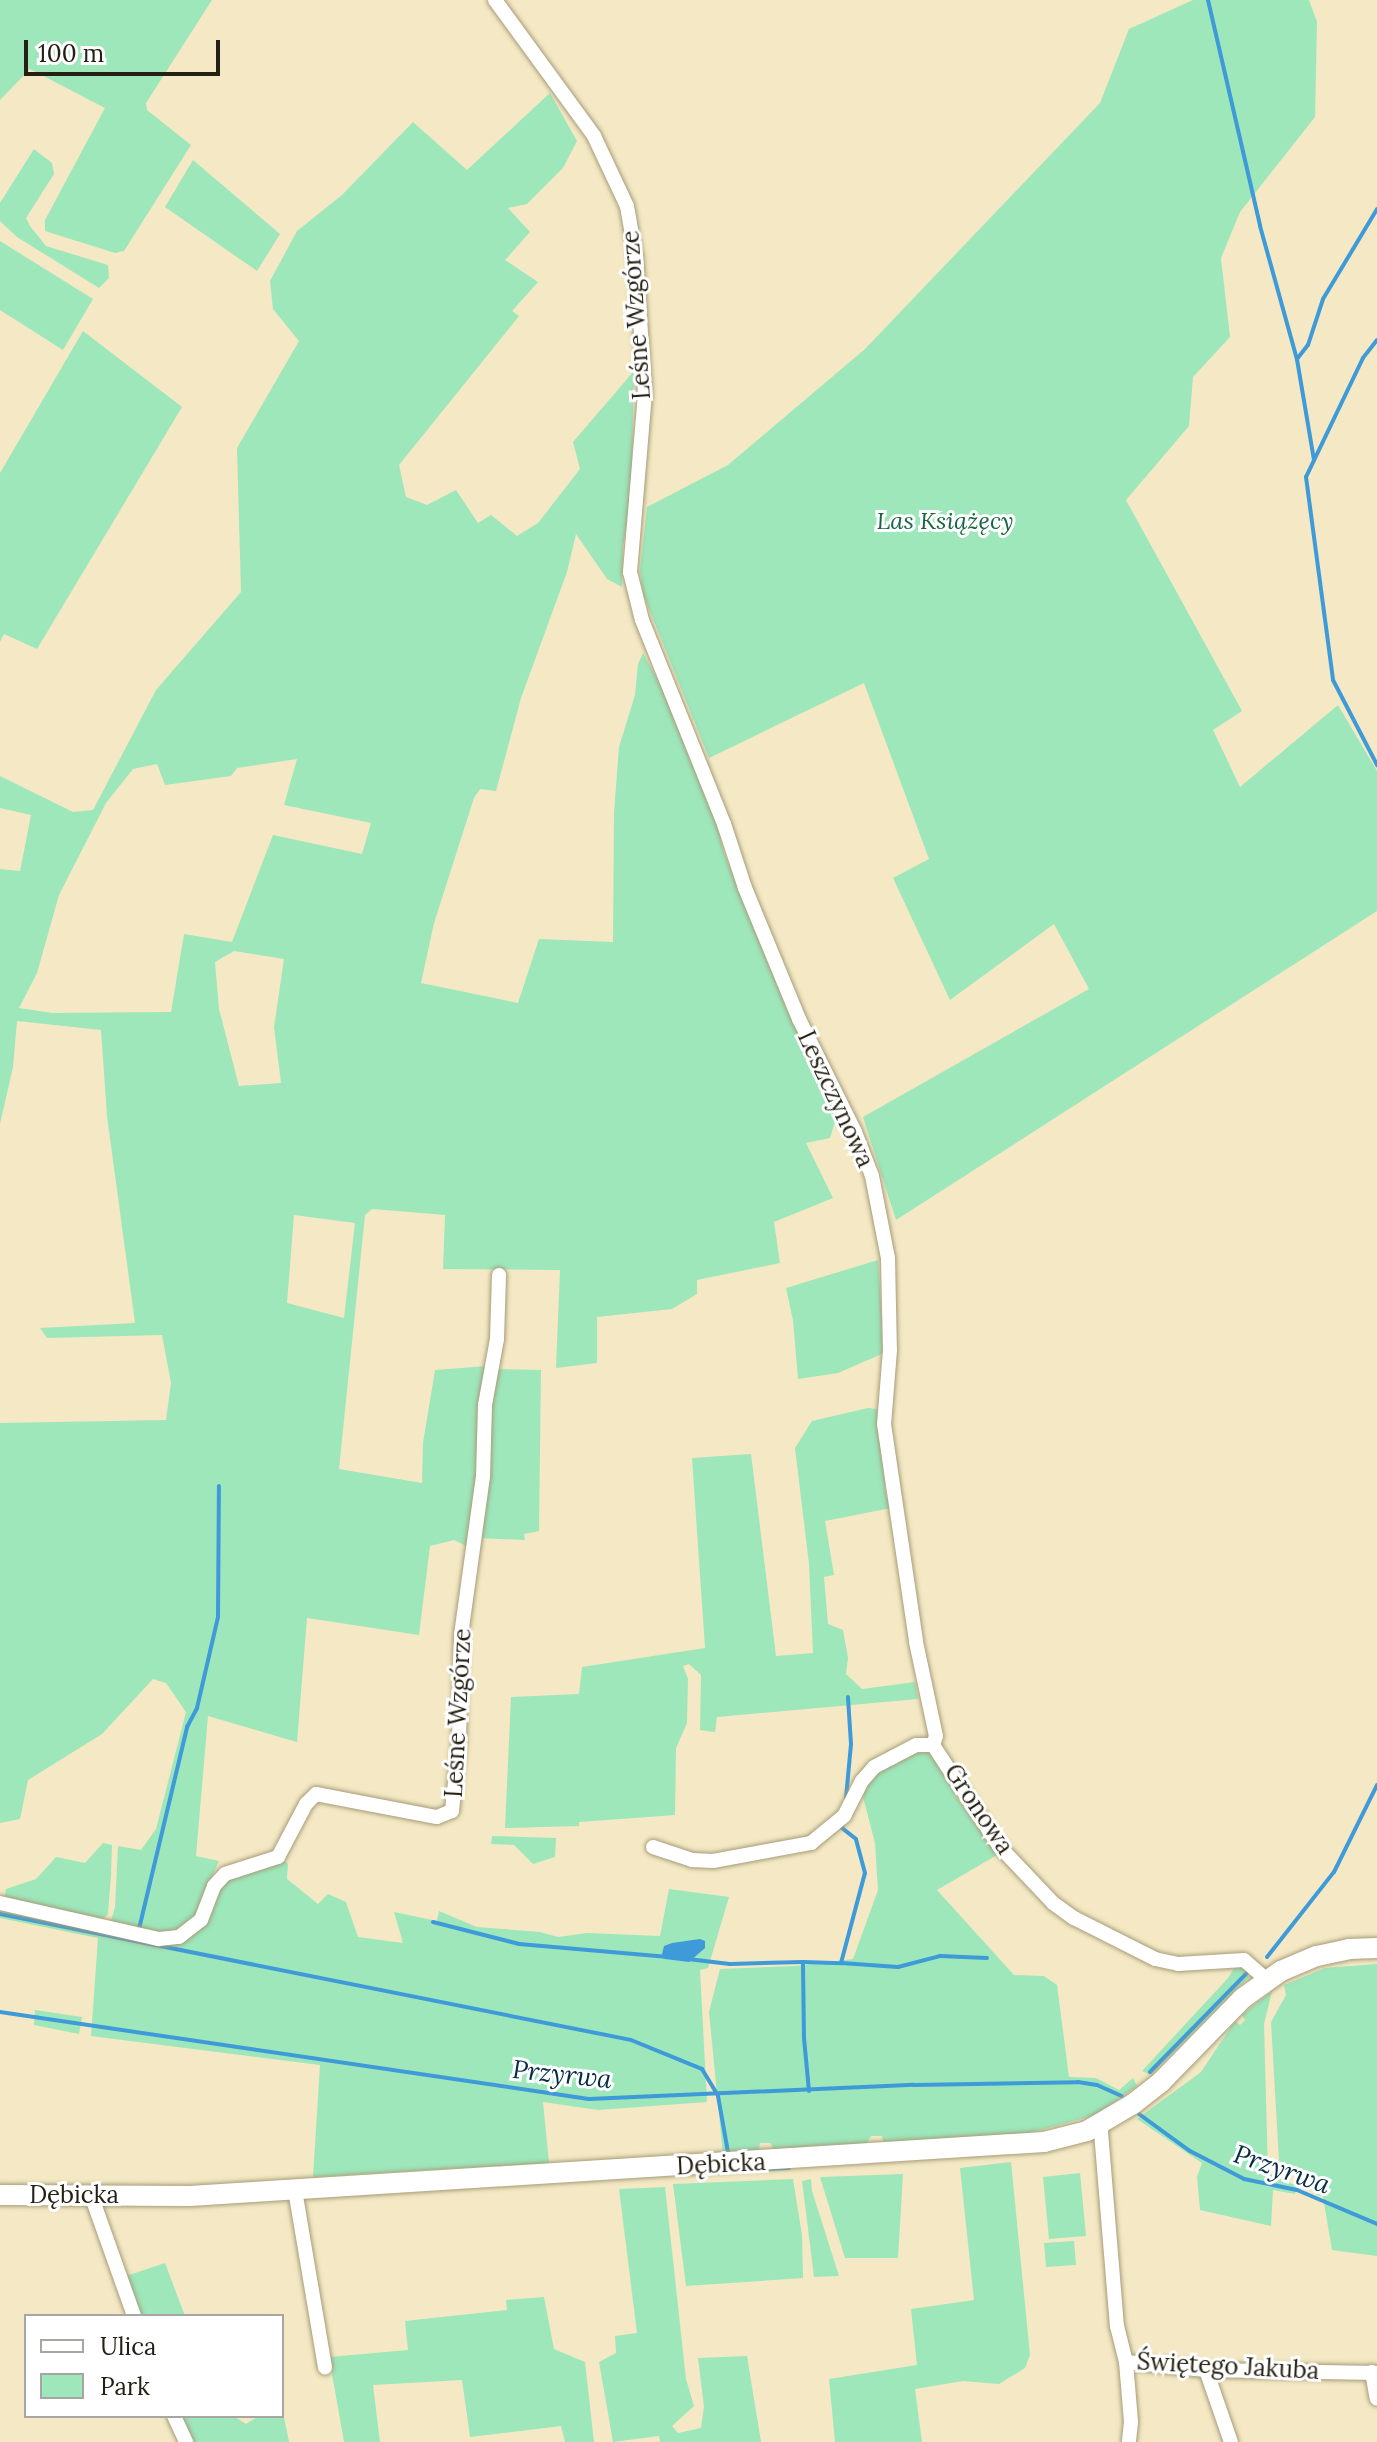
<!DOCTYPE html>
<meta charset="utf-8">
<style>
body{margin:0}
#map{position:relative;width:1377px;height:2442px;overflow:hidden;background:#f4e9c4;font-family:Lora,serif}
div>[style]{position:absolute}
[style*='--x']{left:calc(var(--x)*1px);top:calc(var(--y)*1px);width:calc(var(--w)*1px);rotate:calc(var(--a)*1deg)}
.green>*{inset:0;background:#9de7bb}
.water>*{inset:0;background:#3e9ad9}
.stream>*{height:4px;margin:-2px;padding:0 2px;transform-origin:2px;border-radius:2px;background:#3e9ad9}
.roads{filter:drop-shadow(0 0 2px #a69c79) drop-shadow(0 0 2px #a69c79)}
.street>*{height:14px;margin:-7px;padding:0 7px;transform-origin:7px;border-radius:7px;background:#fff}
.secondary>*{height:20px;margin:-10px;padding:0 10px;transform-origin:10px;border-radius:10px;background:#fff}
span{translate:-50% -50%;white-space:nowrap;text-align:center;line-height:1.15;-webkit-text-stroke:6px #fff;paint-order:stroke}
.street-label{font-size:24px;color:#242013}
.park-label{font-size:24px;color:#1a6642;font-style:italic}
.water-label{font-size:26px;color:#042c45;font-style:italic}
.legend{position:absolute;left:24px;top:2314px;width:260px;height:104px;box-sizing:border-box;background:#fff;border:2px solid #a7a6a1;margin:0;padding:10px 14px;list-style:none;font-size:24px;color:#242013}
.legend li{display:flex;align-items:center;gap:16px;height:40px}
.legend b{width:40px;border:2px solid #a7a6a1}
.scale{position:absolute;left:24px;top:40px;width:196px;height:36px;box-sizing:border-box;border:4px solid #242013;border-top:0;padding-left:10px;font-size:24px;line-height:28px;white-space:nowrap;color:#242013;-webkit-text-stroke:6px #fff;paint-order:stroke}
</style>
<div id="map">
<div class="green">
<div style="clip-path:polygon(0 0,212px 0,146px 103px,147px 110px,191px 145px,124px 251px,115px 253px,45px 231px,45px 220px,105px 108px,30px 69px,0 100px)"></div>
<div style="clip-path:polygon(1193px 0,1309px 0,1317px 22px,1315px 117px,1240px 212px,1221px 258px,1230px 337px,1193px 377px,1189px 426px,1126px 500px,1242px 711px,1213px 730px,1240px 787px,1338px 705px,1377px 771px,1377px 911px,896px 1220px,863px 1117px,1089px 989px,1054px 924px,950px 1000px,893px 878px,929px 859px,864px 683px,709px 758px,643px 594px,640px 570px,647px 507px,728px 465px,865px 349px,1100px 103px,1129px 29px)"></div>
<div style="clip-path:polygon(evenodd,550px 93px,577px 141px,563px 168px,527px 204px,508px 208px,530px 232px,505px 260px,538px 282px,512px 311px,519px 316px,399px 465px,406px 497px,427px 505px,456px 490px,478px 523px,491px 515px,517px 536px,538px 523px,580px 469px,573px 442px,634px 371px,631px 501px,623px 546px,622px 587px,607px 579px,576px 534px,567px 572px,521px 698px,496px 791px,480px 789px,474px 798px,434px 923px,421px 983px,518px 1003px,539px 939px,613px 942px,614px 813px,619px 747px,635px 695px,638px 664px,643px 653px,670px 703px,714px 812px,724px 853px,790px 1016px,837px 1115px,830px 1138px,806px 1143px,833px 1198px,774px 1222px,780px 1263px,697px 1280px,697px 1294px,672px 1309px,597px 1317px,597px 1363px,556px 1368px,560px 1270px,443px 1269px,445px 1215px,372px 1209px,365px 1215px,339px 1469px,422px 1483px,423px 1443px,435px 1370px,487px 1366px,477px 1500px,468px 1547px,454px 1540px,430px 1546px,419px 1635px,307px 1618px,297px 1742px,208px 1716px,196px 1856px,219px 1861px,192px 1922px,175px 1932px,141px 1932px,110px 1924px,115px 1907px,118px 1846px,141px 1850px,156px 1829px,186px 1712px,166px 1683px,153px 1679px,102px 1734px,28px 1780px,20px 1819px,0 1823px,0 1423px,166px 1420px,171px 1383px,162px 1335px,47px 1338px,40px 1328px,135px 1323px,107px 1116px,101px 1030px,17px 1021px,13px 1067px,0 1124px,0 869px,20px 871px,31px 815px,0 808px,0 776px,73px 812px,93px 810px,156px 690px,241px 592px,237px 448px,299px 341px,273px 309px,270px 281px,297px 231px,342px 195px,413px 122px,467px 170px,550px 93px,297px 759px,284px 805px,371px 823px,362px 854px,273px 835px,232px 942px,184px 934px,171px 1012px,52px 1013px,19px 1008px,37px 973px,59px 895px,106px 803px,133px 769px,157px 764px,165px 785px,231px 776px,237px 768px,297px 759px,550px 93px,234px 951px,284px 959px,274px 1027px,281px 1083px,239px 1086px,219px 1009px,215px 962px,234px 951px,550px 93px,294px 1215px,355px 1223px,344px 1318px,287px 1303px,294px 1215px)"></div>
<div style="clip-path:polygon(34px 149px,52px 163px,54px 174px,26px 218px,30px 226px,46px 246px,108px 265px,109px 278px,99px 288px,17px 237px,0 221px,0 203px)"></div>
<div style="clip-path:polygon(193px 160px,280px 234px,257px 271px,165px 207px)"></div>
<div style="clip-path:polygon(0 241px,93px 299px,63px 350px,0 310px)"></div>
<div style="clip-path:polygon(83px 331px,182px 407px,37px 649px,4px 634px,0 642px,0 473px)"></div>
<div style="clip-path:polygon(878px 1260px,884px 1353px,838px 1373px,798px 1379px,793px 1320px,786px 1288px)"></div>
<div style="clip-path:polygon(497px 1369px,541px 1370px,539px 1531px,524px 1534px,525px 1540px,477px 1538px,488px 1496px,491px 1387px)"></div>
<div style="clip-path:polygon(868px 1408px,877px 1409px,886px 1495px,891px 1508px,825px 1521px,834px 1575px,824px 1577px,828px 1624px,843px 1630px,848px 1658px,846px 1674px,862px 1689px,915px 1682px,918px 1699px,717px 1717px,715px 1732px,700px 1730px,701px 1675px,689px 1664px,683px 1666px,688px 1679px,687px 1723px,676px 1748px,675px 1815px,579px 1822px,579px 1826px,505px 1828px,511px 1697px,579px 1694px,582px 1667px,705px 1648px,692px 1458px,751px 1454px,776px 1656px,813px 1653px,809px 1564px,795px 1448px,812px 1421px)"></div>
<div style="clip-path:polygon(933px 1752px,956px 1796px,997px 1855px,937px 1890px,1014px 1975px,1044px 1976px,1057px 1985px,1069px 2077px,1096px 2078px,1119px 2090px,1133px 2078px,1137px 2086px,1096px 2115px,1029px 2133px,884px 2144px,882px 2136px,871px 2136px,864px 2148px,773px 2149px,771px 2143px,760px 2143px,759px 2149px,750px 2155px,723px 2155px,709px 2012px,720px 1969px,795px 1966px,853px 1959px,878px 1890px,875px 1843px,863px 1797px,866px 1784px,890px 1762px,910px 1753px)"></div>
<div style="clip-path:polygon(492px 1836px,556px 1838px,555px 1857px,533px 1864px,514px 1845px,491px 1844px)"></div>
<div style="clip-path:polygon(103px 1843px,112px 1845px,111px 1875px,108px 1914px,99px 1922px,4px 1901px,6px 1889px,36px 1879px,56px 1857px,85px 1863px)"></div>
<div style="clip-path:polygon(282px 1859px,288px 1864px,287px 1879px,318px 1904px,328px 1894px,346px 1902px,358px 1937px,403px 1943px,394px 1912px,437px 1921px,439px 1911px,477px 1927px,540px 1932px,558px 1937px,587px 1933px,660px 1936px,669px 1889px,729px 1897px,708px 1968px,700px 1970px,707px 2102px,598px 2110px,543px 2102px,549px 2163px,313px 2177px,320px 2065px,91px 2036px,98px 1938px,0 1918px,0 1908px,178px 1943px,220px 1882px)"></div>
<div style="clip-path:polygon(1243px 1964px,1249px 1977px,1151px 2075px,1142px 2071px,1229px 1977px,1234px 1967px)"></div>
<div style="clip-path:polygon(1377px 1964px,1377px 2256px,1332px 2250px,1323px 2197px,1315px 2194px,1314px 2178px,1279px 2161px,1271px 2022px,1286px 1995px,1284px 1985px,1325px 1968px)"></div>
<div style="clip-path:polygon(1272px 1991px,1264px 2024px,1268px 2173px,1297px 2186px,1295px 2194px,1273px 2190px,1271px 2226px,1200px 2210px,1197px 2177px,1202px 2163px,1137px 2119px,1201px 2072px,1235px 2021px,1240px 2025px,1245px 2020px,1242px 2015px)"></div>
<div style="clip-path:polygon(35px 2010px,82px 2017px,79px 2034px,34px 2025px)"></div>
<div style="clip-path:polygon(1011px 2162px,1030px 2355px,1025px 2368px,999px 2384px,963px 2381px,915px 2389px,922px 2442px,835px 2442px,829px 2379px,917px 2365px,911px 2309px,974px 2300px,960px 2168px)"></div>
<div style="clip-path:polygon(1080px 2173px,1086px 2236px,1049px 2239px,1043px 2177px)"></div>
<div style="clip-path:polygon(903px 2174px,898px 2258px,845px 2258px,820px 2177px)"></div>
<div style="clip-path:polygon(793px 2179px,802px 2235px,803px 2278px,686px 2286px,673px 2184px)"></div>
<div style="clip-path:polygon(811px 2179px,812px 2191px,839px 2276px,814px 2277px,802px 2181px)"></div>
<div style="clip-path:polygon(665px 2187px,686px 2379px,694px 2406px,672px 2426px,678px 2433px,701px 2428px,704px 2407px,698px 2358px,747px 2356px,761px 2442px,660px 2442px,659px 2436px,613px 2442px,599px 2362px,616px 2353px,615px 2336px,637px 2333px,619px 2189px)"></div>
<div style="clip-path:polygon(1074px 2241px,1076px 2265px,1046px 2267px,1044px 2243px)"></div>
<div style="clip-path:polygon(165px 2263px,185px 2316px,139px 2316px,126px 2276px)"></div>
<div style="clip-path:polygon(544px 2297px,554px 2349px,585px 2362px,594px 2442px,565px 2442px,561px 2426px,470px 2437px,462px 2380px,373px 2385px,380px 2442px,344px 2442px,329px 2357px,408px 2350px,405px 2321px,507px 2310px,506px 2300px)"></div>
<div style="clip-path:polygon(282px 2407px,289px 2442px,191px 2442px,179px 2416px,233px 2416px,246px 2424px,259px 2416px,282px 2416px)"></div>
</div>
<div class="water">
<div style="clip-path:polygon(700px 1939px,705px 1941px,705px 1948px,689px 1962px,665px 1959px,662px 1954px,664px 1946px,672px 1943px)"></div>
</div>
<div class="stream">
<div style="--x:1208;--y:0;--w:232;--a:77"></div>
<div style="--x:1260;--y:226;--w:138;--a:74.5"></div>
<div style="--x:1377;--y:340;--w:23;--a:128"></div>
<div style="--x:1363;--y:358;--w:132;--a:115.6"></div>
<div style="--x:1306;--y:477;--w:205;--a:82.4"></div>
<div style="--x:1333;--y:680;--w:96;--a:62.6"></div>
<div style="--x:1314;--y:460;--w:102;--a:-99.6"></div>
<div style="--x:1297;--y:359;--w:18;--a:-52"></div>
<div style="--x:1308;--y:345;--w:48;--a:-71.9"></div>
<div style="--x:1323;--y:299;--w:105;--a:-59"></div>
<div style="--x:846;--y:1798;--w:54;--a:-84.7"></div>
<div style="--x:851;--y:1744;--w:47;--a:-93.7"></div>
<div style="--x:0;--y:1914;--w:643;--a:11.29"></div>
<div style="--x:631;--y:2040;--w:77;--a:22.2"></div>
<div style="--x:702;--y:2069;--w:31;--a:59"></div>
<div style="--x:718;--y:2096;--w:57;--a:79.9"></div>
<div style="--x:433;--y:1922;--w:89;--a:14.3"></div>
<div style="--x:519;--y:1944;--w:150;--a:5"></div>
<div style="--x:139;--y:1929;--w:208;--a:-76.6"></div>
<div style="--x:187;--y:1727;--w:21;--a:-62"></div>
<div style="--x:197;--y:1708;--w:93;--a:-77"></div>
<div style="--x:218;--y:1617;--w:131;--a:-89.6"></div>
<div style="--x:1267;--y:1957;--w:108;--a:-51.8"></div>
<div style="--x:1334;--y:1872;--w:97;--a:-63.7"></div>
<div style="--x:688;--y:1959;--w:42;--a:6.8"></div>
<div style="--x:730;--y:1964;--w:73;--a:-1.6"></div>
<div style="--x:841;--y:1963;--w:57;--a:4"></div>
<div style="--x:898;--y:1967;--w:43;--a:-14.7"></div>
<div style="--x:940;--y:1956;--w:47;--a:2.4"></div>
<div style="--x:0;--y:2012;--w:595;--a:8.4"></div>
<div style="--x:589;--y:2099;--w:325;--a:-2.5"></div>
<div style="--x:914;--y:2085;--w:164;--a:-1"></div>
<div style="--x:1078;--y:2082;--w:19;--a:9"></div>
<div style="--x:1097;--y:2085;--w:27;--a:24"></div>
<div style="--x:1150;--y:2072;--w:139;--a:-45.6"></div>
<div style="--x:809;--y:2091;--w:53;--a:-95.4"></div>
<div style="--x:804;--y:2038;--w:76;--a:-90.8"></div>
<div style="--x:803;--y:1962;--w:38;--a:2"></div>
<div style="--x:841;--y:1963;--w:93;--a:-75.1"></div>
<div style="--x:865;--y:1873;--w:35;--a:-105"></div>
<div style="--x:856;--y:1839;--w:18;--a:-142"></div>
<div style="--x:842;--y:1828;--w:5;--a:-79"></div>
<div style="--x:1139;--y:2114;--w:63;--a:36"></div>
<div style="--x:1190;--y:2151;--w:61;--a:27.4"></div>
<div style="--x:1244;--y:2179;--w:54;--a:11.7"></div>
<div style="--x:1297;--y:2190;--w:87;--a:23"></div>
<div style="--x:729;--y:2171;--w:60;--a:-2.9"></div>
</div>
<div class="roads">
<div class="street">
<div style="--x:495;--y:0;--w:168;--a:53.9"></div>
<div style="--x:594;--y:136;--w:77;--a:64.8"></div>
<div style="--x:627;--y:206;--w:53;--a:80.2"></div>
<div style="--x:636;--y:258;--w:135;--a:86.2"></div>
<div style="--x:645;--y:393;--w:180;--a:94.8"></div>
<div style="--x:630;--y:572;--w:49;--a:76"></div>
<div style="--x:642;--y:620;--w:220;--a:68.1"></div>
<div style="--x:724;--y:824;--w:67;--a:71.8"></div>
<div style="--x:745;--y:888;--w:142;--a:67.6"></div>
<div style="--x:799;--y:1019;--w:126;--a:63.6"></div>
<div style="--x:855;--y:1132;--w:47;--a:68.9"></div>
<div style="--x:872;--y:1176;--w:84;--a:79"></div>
<div style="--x:888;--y:1258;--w:92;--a:88.8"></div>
<div style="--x:890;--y:1350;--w:74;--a:94.6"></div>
<div style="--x:884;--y:1424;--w:220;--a:81.6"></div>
<div style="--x:916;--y:1642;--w:96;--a:78"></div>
<div style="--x:936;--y:1736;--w:9;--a:108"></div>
<div style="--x:653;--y:1847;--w:41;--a:18.4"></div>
<div style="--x:692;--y:1860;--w:21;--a:3"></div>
<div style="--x:713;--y:1861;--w:100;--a:-10.4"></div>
<div style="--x:811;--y:1843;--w:43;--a:-39.3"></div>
<div style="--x:844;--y:1816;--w:39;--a:-63"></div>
<div style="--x:862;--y:1781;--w:18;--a:-49"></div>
<div style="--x:874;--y:1767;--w:47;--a:-27.6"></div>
<div style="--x:916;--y:1745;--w:17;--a:0"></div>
<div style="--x:933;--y:1745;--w:121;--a:56.8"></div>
<div style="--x:999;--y:1846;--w:79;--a:46.5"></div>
<div style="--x:1053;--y:1903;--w:26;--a:36"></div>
<div style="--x:1074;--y:1918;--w:91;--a:26.8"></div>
<div style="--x:1155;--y:1959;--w:24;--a:12"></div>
<div style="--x:1178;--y:1964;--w:66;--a:-3.5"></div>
<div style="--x:1244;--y:1960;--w:30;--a:41"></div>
<div style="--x:0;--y:1903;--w:163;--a:12.8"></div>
<div style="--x:159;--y:1939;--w:20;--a:-6"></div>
<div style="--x:179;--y:1937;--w:28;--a:-38"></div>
<div style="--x:201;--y:1920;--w:36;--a:-69"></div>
<div style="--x:214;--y:1886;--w:16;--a:-47"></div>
<div style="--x:225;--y:1874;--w:56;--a:-17.8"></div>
<div style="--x:278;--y:1857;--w:60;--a:-62.2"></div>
<div style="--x:306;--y:1804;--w:14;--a:-45"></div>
<div style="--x:316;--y:1794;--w:123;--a:10.8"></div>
<div style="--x:437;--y:1817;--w:16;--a:-22"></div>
<div style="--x:452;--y:1811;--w:68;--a:-84.1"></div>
<div style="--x:459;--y:1743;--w:108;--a:-88.9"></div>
<div style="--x:461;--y:1635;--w:160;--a:-82.1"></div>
<div style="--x:483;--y:1477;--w:72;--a:-88.4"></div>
<div style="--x:485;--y:1405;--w:67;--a:-79.7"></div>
<div style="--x:497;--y:1339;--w:64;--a:-88.2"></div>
<div style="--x:1097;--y:2126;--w:7;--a:56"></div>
<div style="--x:1101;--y:2132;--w:195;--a:85.3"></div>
<div style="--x:1117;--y:2326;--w:37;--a:76"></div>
<div style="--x:1126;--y:2362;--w:80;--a:5.7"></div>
<div style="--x:1206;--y:2370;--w:171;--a:1"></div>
<div style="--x:295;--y:2190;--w:180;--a:80.4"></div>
<div style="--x:91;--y:2195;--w:128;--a:70.4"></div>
<div style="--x:1126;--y:2362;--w:60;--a:85.2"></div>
<div style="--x:1131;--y:2422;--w:20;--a:96"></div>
<div style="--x:1206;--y:2370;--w:76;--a:70.9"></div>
<div style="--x:1372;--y:2372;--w:27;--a:80"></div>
<div style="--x:174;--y:2416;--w:29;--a:65"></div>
</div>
<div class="secondary">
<div style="--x:0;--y:2195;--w:190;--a:0.3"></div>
<div style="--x:190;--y:2196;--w:856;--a:-3.62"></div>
<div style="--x:1044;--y:2142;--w:44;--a:-14.3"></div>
<div style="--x:1087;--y:2131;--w:53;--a:-30.4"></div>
<div style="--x:1133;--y:2104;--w:36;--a:-38"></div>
<div style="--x:1161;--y:2082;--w:117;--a:-45.7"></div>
<div style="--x:1243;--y:1998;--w:47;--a:-35.4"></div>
<div style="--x:1281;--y:1971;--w:39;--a:-23"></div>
<div style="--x:1317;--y:1956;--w:33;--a:-12"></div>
<div style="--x:1349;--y:1949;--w:28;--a:-2"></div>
</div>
</div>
<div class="street-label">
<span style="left:636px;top:315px;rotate:-94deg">Leśne Wzgórze</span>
<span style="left:836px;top:1099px;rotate:65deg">Leszczynowa</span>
<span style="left:458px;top:1713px;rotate:-87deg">Leśne Wzgórze</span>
<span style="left:979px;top:1809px;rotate:56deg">Gronowa</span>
<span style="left:721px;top:2164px;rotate:-3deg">Dębicka</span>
<span style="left:74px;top:2195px">Dębicka</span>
<span style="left:1228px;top:2366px;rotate:3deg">Świętego Jakuba</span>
</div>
<div class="park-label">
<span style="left:945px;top:521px">Las Książęcy</span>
</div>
<div class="water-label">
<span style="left:562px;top:2074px;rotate:6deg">Przyrwa</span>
<span style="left:1282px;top:2169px;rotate:19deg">Przyrwa</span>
</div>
<ul class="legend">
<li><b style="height:10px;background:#fff"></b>Ulica</li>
<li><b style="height:22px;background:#9de7bb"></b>Park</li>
</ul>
<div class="scale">100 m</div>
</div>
